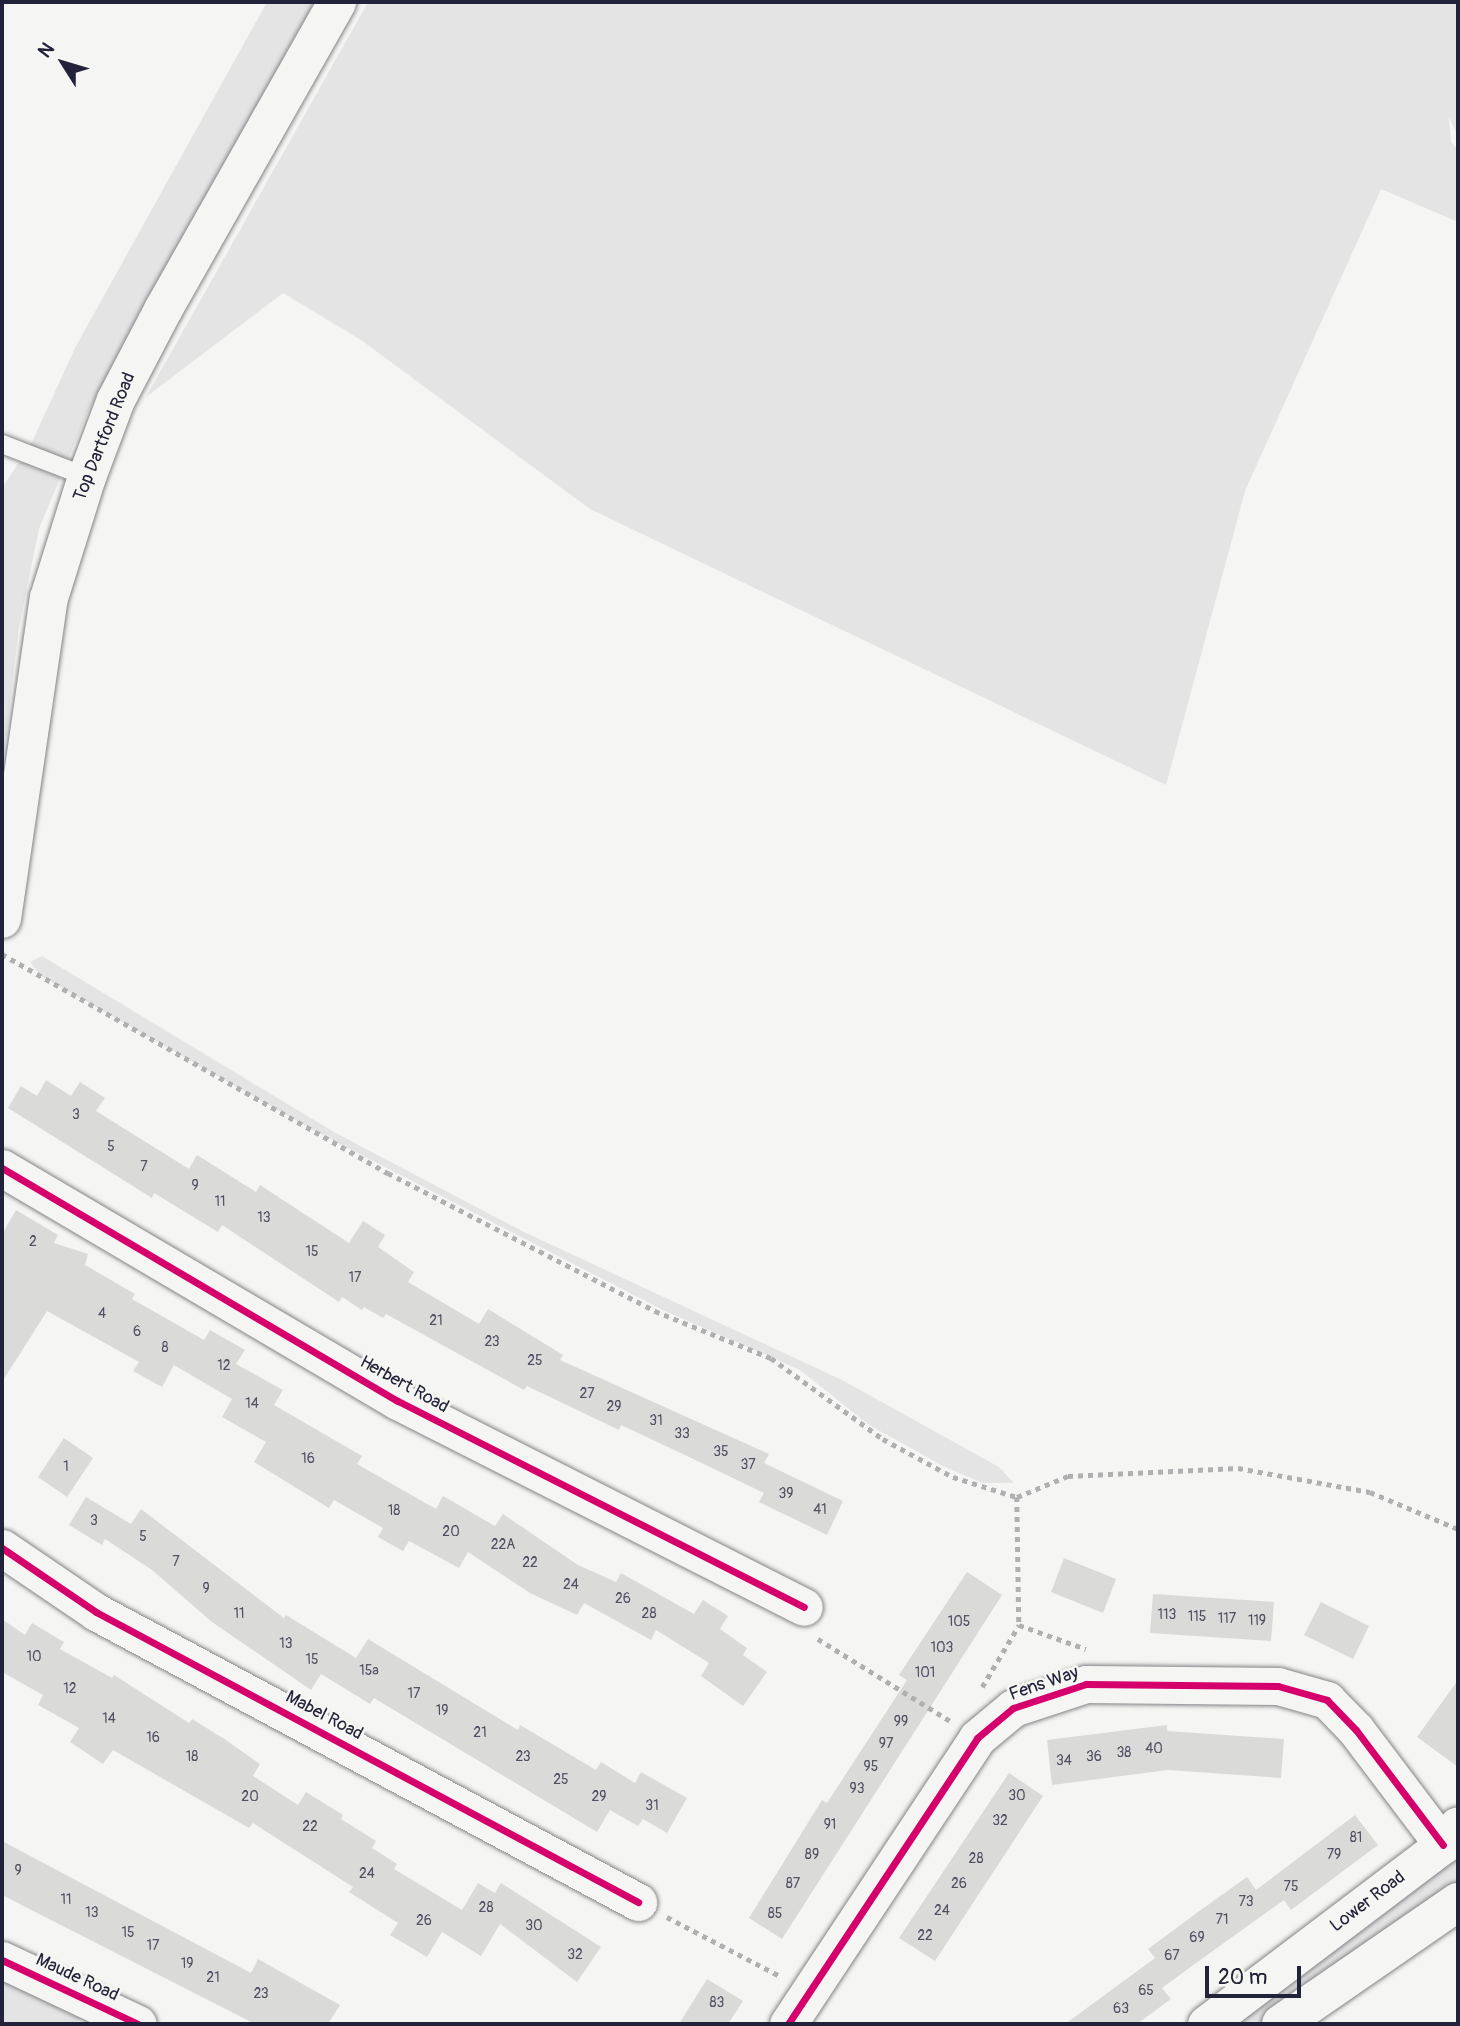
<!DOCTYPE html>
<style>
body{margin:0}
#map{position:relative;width:1460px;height:2026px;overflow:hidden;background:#f5f5f3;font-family:Pangolin,sans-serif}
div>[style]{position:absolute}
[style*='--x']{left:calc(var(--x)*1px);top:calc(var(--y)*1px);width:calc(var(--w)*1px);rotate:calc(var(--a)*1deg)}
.green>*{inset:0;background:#e4e4e4}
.building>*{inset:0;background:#dadad9}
.path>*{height:4.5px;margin-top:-2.25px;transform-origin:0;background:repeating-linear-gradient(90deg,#b0b0b2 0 5px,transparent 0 10px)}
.roads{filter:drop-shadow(0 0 2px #858589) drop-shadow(0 0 2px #858589)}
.lane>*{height:18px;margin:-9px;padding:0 9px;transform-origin:9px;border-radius:9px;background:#f5f5f3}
.street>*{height:37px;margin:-18.5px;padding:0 18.5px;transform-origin:18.5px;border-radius:18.5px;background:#f5f5f3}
.secondary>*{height:38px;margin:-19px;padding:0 19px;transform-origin:19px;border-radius:19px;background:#f5f5f3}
.cycleway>*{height:7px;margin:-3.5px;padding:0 3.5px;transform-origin:3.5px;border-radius:3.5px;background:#d6006c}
span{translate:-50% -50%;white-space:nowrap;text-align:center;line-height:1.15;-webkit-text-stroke:5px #f6f6f2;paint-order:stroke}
.number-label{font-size:14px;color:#505062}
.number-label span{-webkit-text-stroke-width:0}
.street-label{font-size:18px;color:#22223b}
.frame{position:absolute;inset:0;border:4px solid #22223b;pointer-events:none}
.north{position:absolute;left:28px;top:28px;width:70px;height:70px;-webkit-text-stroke:5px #f6f6f2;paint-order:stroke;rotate:307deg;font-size:19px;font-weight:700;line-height:28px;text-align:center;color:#22223b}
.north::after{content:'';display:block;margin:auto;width:24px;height:32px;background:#22223b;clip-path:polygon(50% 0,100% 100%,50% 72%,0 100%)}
.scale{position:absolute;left:1205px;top:1966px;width:96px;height:32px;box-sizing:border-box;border:4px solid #22223b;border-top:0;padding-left:9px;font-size:21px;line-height:24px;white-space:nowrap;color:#22223b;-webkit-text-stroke:5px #f6f6f2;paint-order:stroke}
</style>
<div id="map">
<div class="green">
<div style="clip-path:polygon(267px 2px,330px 2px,88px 411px,39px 529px,19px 627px,2px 770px,2px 488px,31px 444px,76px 346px)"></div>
<div style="clip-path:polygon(368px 2px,1458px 2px,1458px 137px,1449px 117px,1451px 142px,1458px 150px,1458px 222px,1381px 189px,1245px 491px,1166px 785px,590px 509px,361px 340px,283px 293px,146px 397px)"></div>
<div style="clip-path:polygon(42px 956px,334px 1132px,524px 1232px,842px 1380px,999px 1467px,1014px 1483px,983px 1483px,945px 1467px,869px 1425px,800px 1370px,663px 1310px,309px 1128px,41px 976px,30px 962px)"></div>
<div style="clip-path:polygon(1458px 1826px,1458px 1901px,1280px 2024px,1209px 2024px)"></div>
<div style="clip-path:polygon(2px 1960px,104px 2008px,72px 2024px,2px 2024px)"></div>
</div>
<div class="building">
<div style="clip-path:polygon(46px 1080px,71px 1096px,80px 1082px,105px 1098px,96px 1111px,189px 1169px,197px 1155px,256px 1192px,260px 1185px,349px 1243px,363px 1221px,385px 1235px,378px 1247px,414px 1272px,408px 1282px,479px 1324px,488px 1309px,563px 1355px,560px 1360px,769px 1454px,764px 1463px,843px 1501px,827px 1535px,759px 1502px,764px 1493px,687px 1456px,621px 1425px,619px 1430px,527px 1386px,524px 1390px,386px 1314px,383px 1318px,364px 1307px,362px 1310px,342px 1297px,339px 1302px,222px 1225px,218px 1232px,154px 1193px,152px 1198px,8px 1108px,21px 1086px,37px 1096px)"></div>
<div style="clip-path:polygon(16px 1210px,58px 1235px,54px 1243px,88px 1254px,85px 1265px,135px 1294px,132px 1299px,204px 1340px,210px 1330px,245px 1350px,236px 1364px,283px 1390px,274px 1405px,362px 1456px,357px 1464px,436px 1509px,443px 1496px,495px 1526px,503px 1514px,578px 1565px,616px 1582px,621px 1573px,694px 1614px,703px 1600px,728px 1616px,720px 1629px,747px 1648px,743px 1655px,767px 1672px,743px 1706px,701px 1676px,709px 1663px,656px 1630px,651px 1640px,584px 1603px,577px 1615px,530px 1593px,468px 1552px,459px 1568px,409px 1541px,403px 1551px,378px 1537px,383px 1528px,334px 1500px,329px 1508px,254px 1462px,266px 1442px,222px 1417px,232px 1399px,174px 1365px,162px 1387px,133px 1371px,139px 1362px,47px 1311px,2px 1382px,2px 1234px)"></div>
<div style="clip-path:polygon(64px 1438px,93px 1458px,67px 1497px,38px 1477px)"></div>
<div style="clip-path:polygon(86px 1497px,131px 1524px,141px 1509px,284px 1618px,286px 1615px,356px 1658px,368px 1639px,518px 1730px,520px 1725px,596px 1770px,601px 1762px,635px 1783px,641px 1772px,687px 1798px,667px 1833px,643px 1819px,638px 1826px,610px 1810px,597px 1832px,374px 1698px,370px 1704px,321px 1674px,311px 1690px,212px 1622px,152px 1570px,105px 1539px,102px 1545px,69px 1525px)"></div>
<div style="clip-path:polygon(1064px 1558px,1116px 1579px,1103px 1613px,1051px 1592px)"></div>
<div style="clip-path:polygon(967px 1572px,1002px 1595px,782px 1939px,749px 1918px,822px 1800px,827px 1803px,907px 1680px,899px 1675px)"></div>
<div style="clip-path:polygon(1153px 1594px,1274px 1602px,1271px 1641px,1150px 1633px)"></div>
<div style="clip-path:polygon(1321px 1602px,1369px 1626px,1353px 1659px,1304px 1635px)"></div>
<div style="clip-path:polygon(2px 1619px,25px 1635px,32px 1623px,64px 1642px,60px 1649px,112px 1678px,114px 1675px,189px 1723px,192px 1719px,226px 1740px,260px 1764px,253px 1776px,298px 1805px,306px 1792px,343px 1815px,341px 1819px,376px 1841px,372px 1848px,397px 1864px,394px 1869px,462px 1910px,478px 1883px,495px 1893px,501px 1883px,601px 1947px,577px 1982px,500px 1924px,481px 1956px,442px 1932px,427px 1957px,390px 1935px,398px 1923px,349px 1892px,353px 1887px,253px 1823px,249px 1828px,113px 1750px,103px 1764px,70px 1742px,79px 1728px,38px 1705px,43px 1695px,2px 1672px)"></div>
<div style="clip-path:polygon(1458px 1680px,1458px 1767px,1417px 1737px)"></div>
<div style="clip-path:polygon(1167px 1725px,1167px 1731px,1284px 1739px,1281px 1778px,1168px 1770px,1052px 1785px,1047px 1740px)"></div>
<div style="clip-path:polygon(1009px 1773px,1043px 1796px,935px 1961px,899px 1938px)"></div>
<div style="clip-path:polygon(1355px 1815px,1378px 1845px,1291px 1910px,1284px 1900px,1196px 1963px,1162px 1988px,1171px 1999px,1137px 2024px,1065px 2024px,1155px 1958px,1148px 1949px,1198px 1912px,1247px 1877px,1256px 1890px)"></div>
<div style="clip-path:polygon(2px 1841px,251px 1973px,258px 1959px,340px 2005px,328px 2024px,255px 2024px,2px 1895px)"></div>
<div style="clip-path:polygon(707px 1979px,743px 2001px,728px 2024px,679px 2024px)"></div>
</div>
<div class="path">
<div style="--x:2;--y:954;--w:444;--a:29.6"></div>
<div style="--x:388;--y:1173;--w:301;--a:27.3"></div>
<div style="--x:655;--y:1311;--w:125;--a:22.1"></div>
<div style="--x:771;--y:1358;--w:138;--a:35.9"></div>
<div style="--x:883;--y:1439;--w:80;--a:28.5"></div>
<div style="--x:953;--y:1477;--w:67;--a:17.4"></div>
<div style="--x:1017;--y:1497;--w:55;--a:-22.4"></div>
<div style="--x:1068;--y:1476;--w:170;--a:-2.7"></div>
<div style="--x:1238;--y:1468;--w:134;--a:10.3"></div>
<div style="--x:1370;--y:1492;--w:95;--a:22.8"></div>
<div style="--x:1017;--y:1497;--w:128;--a:89.1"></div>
<div style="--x:1019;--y:1625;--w:71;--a:19.7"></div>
<div style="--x:818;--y:1639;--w:155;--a:31.8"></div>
<div style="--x:982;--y:1687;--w:72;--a:-59.2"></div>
<div style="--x:667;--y:1917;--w:127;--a:27.6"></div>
</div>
<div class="roads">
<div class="lane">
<div style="--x:2;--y:444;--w:91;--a:21.2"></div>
</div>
<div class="street">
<div style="--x:2;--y:1168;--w:459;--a:30.5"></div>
<div style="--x:398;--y:1401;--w:455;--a:26.9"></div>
<div style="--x:2;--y:1548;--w:114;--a:34.2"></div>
<div style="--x:96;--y:1612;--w:615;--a:28.15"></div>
<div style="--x:2;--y:1960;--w:150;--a:25.2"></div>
<div style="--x:788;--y:2024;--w:343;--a:-56.5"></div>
<div style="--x:977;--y:1738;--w:47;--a:-39.8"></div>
<div style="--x:1013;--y:1708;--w:77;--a:-18.2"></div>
<div style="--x:1086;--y:1684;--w:192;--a:0.6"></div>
<div style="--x:1278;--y:1686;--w:51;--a:15.9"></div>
<div style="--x:1327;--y:1700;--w:42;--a:46"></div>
<div style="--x:1356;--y:1730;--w:144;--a:52.9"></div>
<div style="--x:1206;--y:2024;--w:297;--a:-37.1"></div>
<div style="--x:1443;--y:1845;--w:24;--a:-54"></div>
</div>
<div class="secondary">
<div style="--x:2;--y:919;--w:324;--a:-81.7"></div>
<div style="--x:49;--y:598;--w:127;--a:-72.6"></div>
<div style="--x:87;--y:477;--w:82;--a:-69.4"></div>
<div style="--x:116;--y:400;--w:102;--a:-62.4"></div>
<div style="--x:163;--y:310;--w:354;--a:-60.5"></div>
<div style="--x:1281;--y:2024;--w:215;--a:-34.6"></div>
</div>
</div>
<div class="cycleway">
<div style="--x:2;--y:1168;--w:459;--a:30.5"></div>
<div style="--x:398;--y:1401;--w:455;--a:26.9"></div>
<div style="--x:2;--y:1548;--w:114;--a:34.2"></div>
<div style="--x:96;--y:1612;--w:615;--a:28.15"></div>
<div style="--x:2;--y:1960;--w:150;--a:25.2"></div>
<div style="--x:788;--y:2024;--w:343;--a:-56.5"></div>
<div style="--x:977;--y:1738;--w:47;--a:-39.8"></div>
<div style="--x:1013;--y:1708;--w:77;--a:-18.2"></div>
<div style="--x:1086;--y:1684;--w:192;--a:0.6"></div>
<div style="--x:1278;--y:1686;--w:51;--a:15.9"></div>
<div style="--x:1327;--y:1700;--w:42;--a:46"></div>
<div style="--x:1356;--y:1730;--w:144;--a:52.9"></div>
</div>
<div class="number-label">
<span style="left:76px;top:1115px">3</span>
<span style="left:111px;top:1147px">5</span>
<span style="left:144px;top:1167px">7</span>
<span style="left:195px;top:1186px">9</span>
<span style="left:220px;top:1202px">11</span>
<span style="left:264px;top:1218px">13</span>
<span style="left:33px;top:1242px">2</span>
<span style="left:312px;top:1252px">15</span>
<span style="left:355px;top:1278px">17</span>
<span style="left:102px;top:1314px">4</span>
<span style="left:436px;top:1321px">21</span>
<span style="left:137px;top:1332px">6</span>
<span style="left:492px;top:1342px">23</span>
<span style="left:165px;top:1348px">8</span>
<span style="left:535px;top:1361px">25</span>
<span style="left:224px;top:1366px">12</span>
<span style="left:587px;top:1394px">27</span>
<span style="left:252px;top:1404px">14</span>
<span style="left:614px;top:1407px">29</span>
<span style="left:656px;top:1421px">31</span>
<span style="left:682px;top:1434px">33</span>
<span style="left:721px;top:1452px">35</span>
<span style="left:308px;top:1459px">16</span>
<span style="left:748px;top:1465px">37</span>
<span style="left:66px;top:1467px">1</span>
<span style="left:786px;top:1494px">39</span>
<span style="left:820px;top:1510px">41</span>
<span style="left:394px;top:1511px">18</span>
<span style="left:94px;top:1521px">3</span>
<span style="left:451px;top:1532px">20</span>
<span style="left:143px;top:1537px">5</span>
<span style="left:503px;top:1545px">22A</span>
<span style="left:176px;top:1562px">7</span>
<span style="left:530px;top:1563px">22</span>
<span style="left:571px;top:1585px">24</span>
<span style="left:206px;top:1589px">9</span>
<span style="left:623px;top:1599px">26</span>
<span style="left:239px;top:1614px">11</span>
<span style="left:649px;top:1614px">28</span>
<span style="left:1167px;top:1615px">113</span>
<span style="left:1197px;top:1617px">115</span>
<span style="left:1227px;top:1619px">117</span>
<span style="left:1257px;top:1621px">119</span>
<span style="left:959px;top:1622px">105</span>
<span style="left:286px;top:1644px">13</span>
<span style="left:942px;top:1648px">103</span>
<span style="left:34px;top:1657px">10</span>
<span style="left:312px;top:1660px">15</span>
<span style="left:369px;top:1671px">15a</span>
<span style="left:925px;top:1673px">101</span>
<span style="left:70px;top:1689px">12</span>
<span style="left:414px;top:1694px">17</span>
<span style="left:442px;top:1711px">19</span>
<span style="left:109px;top:1719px">14</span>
<span style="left:901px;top:1722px">99</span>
<span style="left:480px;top:1733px">21</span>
<span style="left:153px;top:1738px">16</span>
<span style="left:886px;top:1744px">97</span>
<span style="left:1154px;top:1749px">40</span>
<span style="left:1124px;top:1753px">38</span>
<span style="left:192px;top:1757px">18</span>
<span style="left:523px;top:1757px">23</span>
<span style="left:1094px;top:1757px">36</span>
<span style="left:1064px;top:1761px">34</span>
<span style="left:871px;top:1767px">95</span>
<span style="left:561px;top:1780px">25</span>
<span style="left:857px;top:1789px">93</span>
<span style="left:1017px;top:1796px">30</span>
<span style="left:250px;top:1797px">20</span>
<span style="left:599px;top:1797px">29</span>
<span style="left:652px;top:1806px">31</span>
<span style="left:1000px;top:1821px">32</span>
<span style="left:830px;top:1825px">91</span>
<span style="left:310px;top:1827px">22</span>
<span style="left:1356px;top:1838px">81</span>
<span style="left:812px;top:1855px">89</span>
<span style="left:1334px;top:1855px">79</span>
<span style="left:976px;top:1859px">28</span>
<span style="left:18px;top:1871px">9</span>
<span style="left:367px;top:1874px">24</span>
<span style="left:793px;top:1884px">87</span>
<span style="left:959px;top:1884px">26</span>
<span style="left:1291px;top:1887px">75</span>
<span style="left:66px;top:1900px">11</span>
<span style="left:1246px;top:1902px">73</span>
<span style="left:486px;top:1908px">28</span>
<span style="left:942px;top:1911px">24</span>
<span style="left:92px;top:1913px">13</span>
<span style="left:775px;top:1914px">85</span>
<span style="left:1222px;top:1920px">71</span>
<span style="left:424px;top:1921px">26</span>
<span style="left:534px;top:1926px">30</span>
<span style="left:128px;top:1933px">15</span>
<span style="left:925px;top:1936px">22</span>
<span style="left:1197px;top:1938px">69</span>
<span style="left:153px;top:1946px">17</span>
<span style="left:575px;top:1955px">32</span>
<span style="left:1172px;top:1956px">67</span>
<span style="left:187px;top:1964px">19</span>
<span style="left:213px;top:1978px">21</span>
<span style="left:1146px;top:1991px">65</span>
<span style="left:261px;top:1994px">23</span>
<span style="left:717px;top:2003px">83</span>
<span style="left:1121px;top:2009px">63</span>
</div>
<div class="street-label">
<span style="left:105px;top:437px;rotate:-68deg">Top Dartford Road</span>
<span style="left:404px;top:1385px;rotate:29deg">Herbert Road</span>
<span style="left:1044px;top:1684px;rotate:-19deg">Fens Way</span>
<span style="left:324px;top:1716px;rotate:28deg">Mabel Road</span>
<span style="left:1368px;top:1902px;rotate:-37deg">Lower Road</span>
<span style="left:77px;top:1978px;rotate:25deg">Maude Road</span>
</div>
<div class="frame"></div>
<div class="north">N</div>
<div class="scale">20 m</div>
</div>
